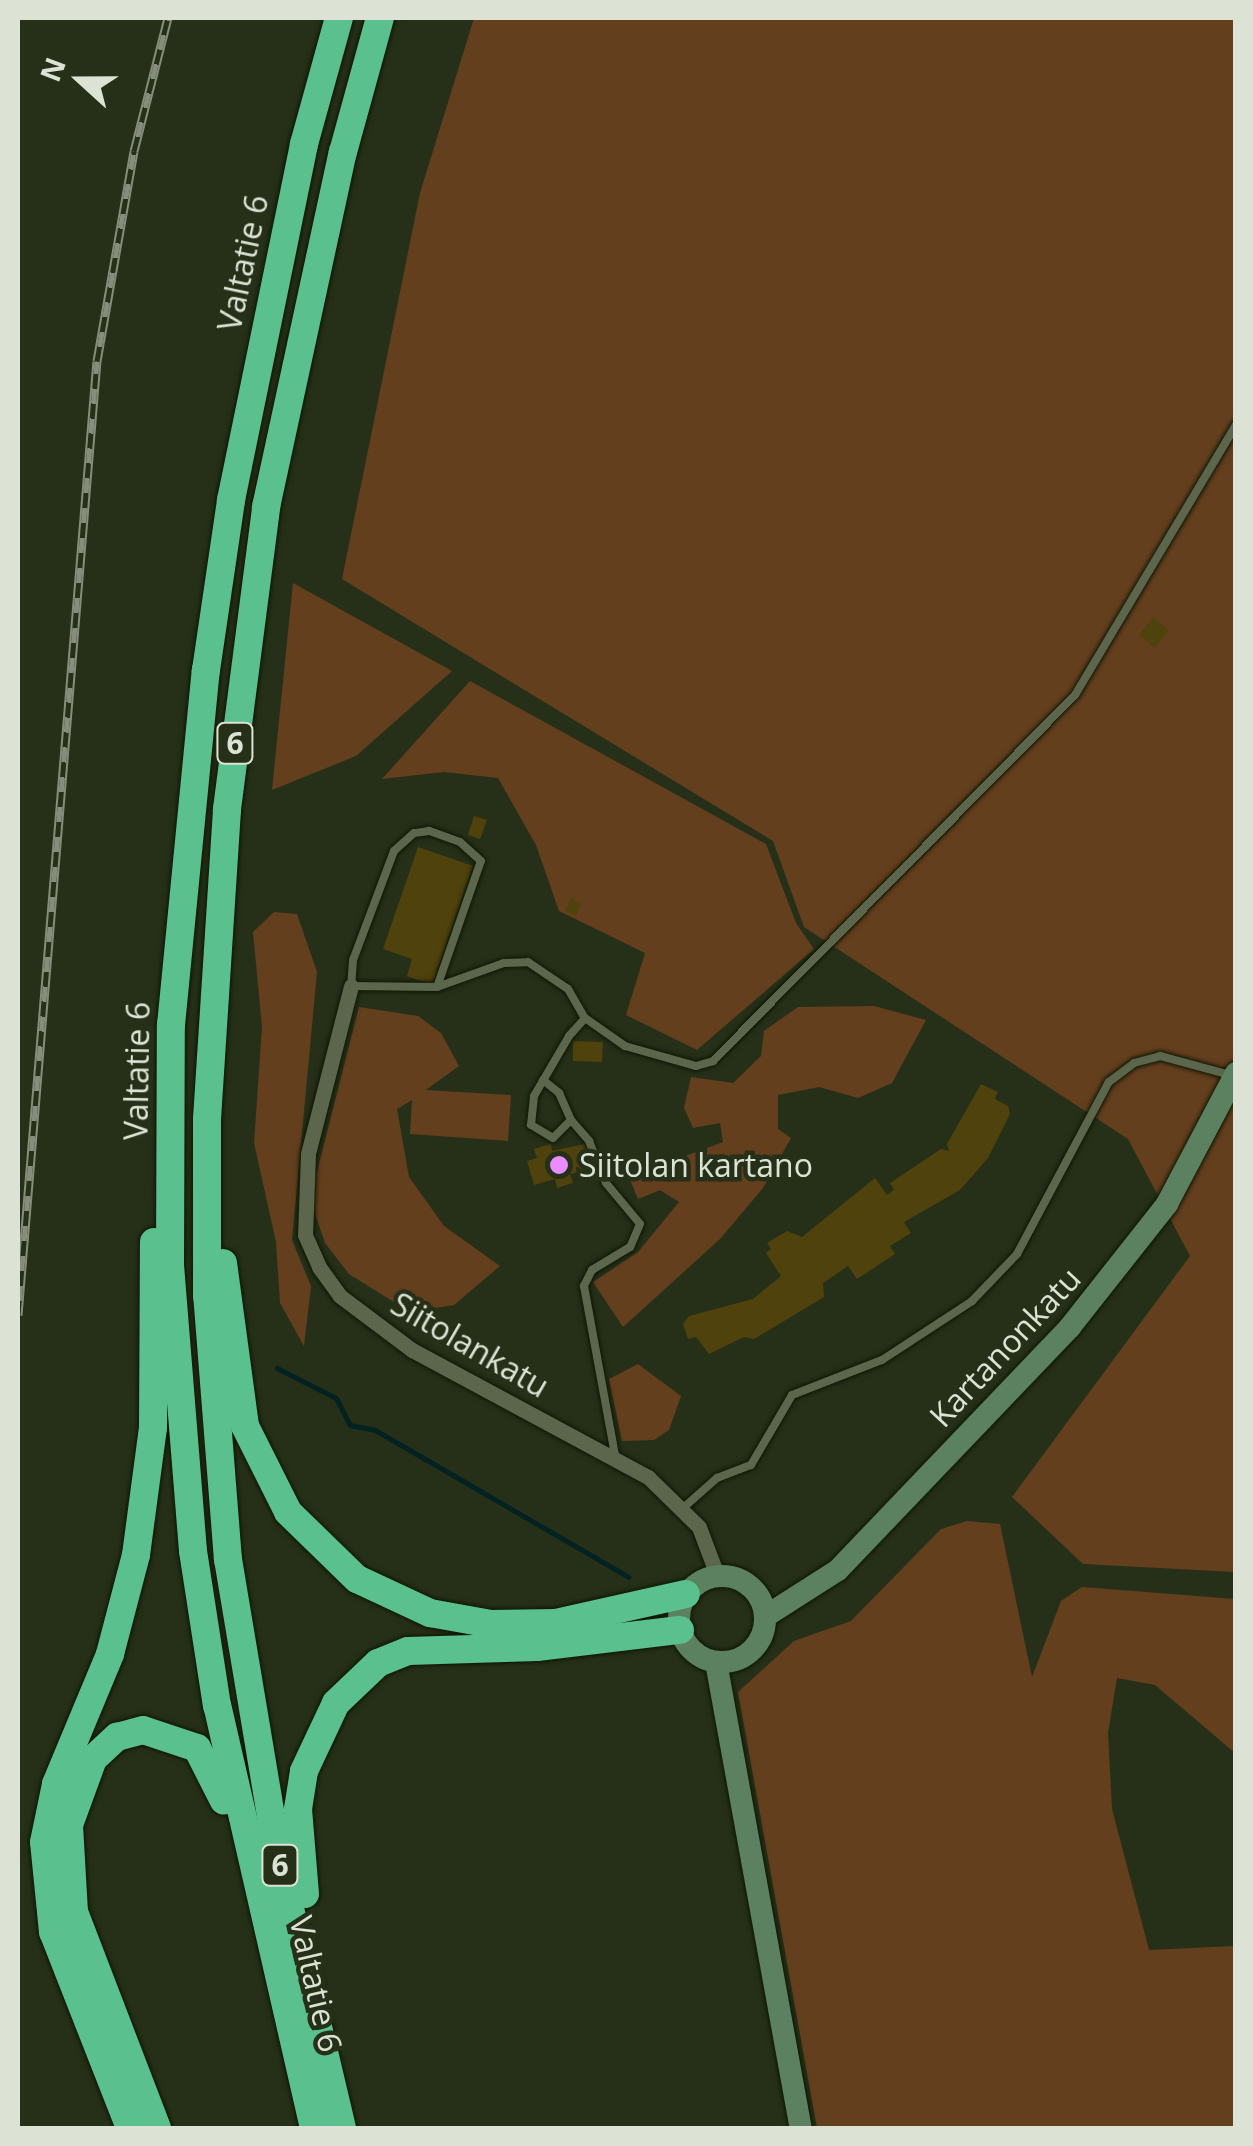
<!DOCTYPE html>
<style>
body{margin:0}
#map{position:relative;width:1253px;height:2146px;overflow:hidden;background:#263019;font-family:"Open Sans",sans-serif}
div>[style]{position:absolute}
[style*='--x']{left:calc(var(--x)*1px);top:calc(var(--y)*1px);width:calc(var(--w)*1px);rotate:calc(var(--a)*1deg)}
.green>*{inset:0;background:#643f1e}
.stream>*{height:5px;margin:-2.5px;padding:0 2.5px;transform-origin:2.5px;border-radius:2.5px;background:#032221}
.building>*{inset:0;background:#50420c}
.roads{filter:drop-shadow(0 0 2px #0f1703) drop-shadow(0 0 2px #0f1703)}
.lane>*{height:8px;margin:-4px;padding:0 4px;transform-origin:4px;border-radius:4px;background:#5b664c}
.street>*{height:15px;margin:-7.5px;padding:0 7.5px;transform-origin:7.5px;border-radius:7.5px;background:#5b664c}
.secondary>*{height:22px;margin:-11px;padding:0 11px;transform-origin:11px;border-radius:11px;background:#5b8160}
.secondary>.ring{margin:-11px;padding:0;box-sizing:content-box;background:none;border:22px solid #5b8160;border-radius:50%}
.highway>*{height:28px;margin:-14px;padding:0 14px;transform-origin:14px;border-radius:14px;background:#5ac08e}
.rail>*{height:9px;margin-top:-4.5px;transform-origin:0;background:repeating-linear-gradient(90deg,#263019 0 15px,#868e7b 0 30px);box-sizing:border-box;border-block:2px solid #868e7b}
.dots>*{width:28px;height:28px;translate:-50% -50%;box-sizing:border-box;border:5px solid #263019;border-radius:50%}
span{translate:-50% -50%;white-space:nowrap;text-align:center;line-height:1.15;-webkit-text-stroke:9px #263019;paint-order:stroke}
.shield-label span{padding:2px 8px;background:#263019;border:2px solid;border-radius:8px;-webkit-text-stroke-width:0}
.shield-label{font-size:30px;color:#dce3d4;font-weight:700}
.street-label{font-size:32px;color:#dce3d4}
.poi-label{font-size:32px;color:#dce3d4}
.left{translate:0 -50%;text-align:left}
.frame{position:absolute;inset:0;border:20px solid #dce3d4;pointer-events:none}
.north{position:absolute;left:30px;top:30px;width:100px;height:100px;-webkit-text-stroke:8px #263019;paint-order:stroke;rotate:291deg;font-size:28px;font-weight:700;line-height:40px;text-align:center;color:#dce3d4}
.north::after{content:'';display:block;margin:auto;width:35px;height:45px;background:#dce3d4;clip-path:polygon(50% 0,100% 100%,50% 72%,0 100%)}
</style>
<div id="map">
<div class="green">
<div style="clip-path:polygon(474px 18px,1235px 18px,1235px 1572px,1083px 1564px,1012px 1497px,1190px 1256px,1128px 1139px,804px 927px,773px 841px,342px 579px,420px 193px)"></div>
<div style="clip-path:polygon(293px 583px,452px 671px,356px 756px,272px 790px)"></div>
<div style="clip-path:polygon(470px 681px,766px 844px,796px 923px,814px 949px,697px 1050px,626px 1015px,645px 953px,559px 911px,536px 845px,498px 778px,444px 772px,382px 779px)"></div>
<div style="clip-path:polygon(274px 912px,297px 914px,317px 972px,292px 1240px,311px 1286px,304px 1346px,280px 1303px,276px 1242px,254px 1143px,262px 1027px,253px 932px)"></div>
<div style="clip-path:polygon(874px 1006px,926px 1020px,892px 1083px,858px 1098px,819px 1087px,778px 1095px,778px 1129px,791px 1138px,763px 1188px,720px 1239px,623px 1327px,593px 1282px,638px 1252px,679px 1202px,660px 1190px,638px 1199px,629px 1177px,723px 1142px,720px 1123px,693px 1128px,684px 1108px,691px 1077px,733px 1083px,761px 1056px,764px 1031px,798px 1007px)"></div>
<div style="clip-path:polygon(359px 1007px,418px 1016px,441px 1033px,459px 1066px,426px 1090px,511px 1095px,508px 1141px,410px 1134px,412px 1100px,397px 1109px,409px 1177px,444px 1226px,500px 1266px,454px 1305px,410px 1312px,349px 1274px,325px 1243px,310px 1199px)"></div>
<div style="clip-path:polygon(638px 1364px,681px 1396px,669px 1430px,654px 1440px,622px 1441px,609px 1379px)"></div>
<div style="clip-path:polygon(967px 1521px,1000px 1524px,1032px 1677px,1061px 1601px,1082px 1587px,1235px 1599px,1235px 1753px,1155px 1685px,1117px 1678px,1108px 1733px,1112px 1809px,1149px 1950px,1235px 1946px,1235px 2128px,817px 2128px,738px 1692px,794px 1641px,851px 1621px,941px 1529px)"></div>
</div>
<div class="stream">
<div style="--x:277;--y:1368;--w:66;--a:27"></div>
<div style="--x:336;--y:1398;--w:30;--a:63"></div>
<div style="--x:350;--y:1425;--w:25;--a:11"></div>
<div style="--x:375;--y:1430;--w:293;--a:30.1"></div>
</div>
<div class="building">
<div style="clip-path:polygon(1153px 617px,1169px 630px,1155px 648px,1139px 635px)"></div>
<div style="clip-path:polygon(474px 816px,487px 820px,480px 839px,468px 835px)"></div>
<div style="clip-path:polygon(418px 847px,473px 866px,432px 985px,407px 976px,412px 959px,383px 949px)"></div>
<div style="clip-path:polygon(571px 898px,581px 903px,576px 916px,565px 911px)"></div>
<div style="clip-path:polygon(573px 1041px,603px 1042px,602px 1062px,573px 1061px)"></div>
<div style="clip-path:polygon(981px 1084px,998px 1092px,995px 1099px,1008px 1106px,1010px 1114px,988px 1158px,960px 1190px,904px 1222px,911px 1233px,890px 1246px,895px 1254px,857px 1279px,848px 1266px,823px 1283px,824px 1297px,754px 1339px,744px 1337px,709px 1354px,696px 1337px,688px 1339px,683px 1324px,689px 1316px,753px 1299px,781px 1276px,766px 1253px,771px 1249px,767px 1243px,787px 1231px,802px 1237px,875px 1178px,887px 1195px,894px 1190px,890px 1183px,941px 1149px,949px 1151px,947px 1144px)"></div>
<div style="clip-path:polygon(551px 1144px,552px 1151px,585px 1144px,592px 1168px,570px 1174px,573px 1183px,557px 1188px,555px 1179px,534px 1185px,527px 1161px,537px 1158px,534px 1149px)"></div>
</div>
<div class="roads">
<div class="lane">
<div style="--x:437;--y:987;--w:133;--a:-70.8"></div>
<div style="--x:481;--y:861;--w:28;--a:-138"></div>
<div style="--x:460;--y:842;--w:33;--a:-160"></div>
<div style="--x:429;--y:831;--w:15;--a:172"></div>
<div style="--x:414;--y:833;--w:27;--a:138"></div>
<div style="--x:394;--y:851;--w:116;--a:110.6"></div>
<div style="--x:353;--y:960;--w:26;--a:94"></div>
<div style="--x:351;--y:986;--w:86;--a:0.7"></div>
<div style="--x:437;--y:987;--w:71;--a:-19.7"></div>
<div style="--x:504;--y:963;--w:24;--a:-2"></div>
<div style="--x:528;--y:962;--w:48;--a:34"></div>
<div style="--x:568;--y:989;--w:34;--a:60"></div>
<div style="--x:543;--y:1080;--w:21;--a:39"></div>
<div style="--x:559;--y:1093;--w:30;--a:66"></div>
<div style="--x:571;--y:1120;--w:25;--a:135"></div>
<div style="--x:553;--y:1138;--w:26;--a:-149"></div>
<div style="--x:531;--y:1125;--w:29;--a:-84"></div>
<div style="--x:534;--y:1096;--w:69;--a:-59.7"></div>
<div style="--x:569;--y:1036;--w:24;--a:-48"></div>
<div style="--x:585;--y:1018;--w:49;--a:35"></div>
<div style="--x:625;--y:1046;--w:74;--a:15.7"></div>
<div style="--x:696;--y:1066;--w:18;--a:-16"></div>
<div style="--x:713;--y:1061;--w:515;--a:-45.31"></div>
<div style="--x:1075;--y:695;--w:314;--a:-59.2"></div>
<div style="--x:571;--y:1120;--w:28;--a:49"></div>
<div style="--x:589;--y:1141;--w:45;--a:68"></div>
<div style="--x:606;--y:1183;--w:53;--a:50.3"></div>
<div style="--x:640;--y:1224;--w:25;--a:113"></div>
<div style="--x:630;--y:1247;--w:44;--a:148.8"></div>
<div style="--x:592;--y:1270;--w:18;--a:117"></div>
<div style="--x:584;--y:1286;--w:172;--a:79.6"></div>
<div style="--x:682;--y:1509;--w:47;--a:-41.5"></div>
<div style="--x:717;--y:1478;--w:36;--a:-21"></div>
<div style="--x:751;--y:1465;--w:81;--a:-59.6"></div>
<div style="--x:792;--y:1395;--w:97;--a:-21.3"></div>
<div style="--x:882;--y:1360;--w:108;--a:-33.2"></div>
<div style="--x:972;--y:1301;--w:65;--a:-46.2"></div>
<div style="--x:1017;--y:1254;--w:195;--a:-61.9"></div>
<div style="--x:1109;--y:1082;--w:31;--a:-37"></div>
<div style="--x:1134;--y:1063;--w:27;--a:-15"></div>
<div style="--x:1160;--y:1056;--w:73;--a:15.2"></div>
</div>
<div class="street">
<div style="--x:351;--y:986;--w:173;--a:104.4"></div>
<div style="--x:308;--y:1154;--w:81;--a:92.1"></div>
<div style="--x:305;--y:1235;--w:35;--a:66"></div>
<div style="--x:319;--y:1267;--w:36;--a:54"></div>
<div style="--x:340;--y:1296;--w:90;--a:36.9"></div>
<div style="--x:412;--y:1350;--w:268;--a:28.3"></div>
<div style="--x:648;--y:1477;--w:71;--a:44.4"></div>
<div style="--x:699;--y:1527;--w:51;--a:69.4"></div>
</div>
<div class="secondary">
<div class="ring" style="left:679px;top:1576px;width:64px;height:64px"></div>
<div style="--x:766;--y:1616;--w:85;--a:-32.6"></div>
<div style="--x:838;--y:1570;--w:336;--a:-46.3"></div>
<div style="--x:1070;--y:1327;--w:157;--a:-51.7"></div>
<div style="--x:1167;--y:1204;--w:148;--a:-62.2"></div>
<div style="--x:716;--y:1662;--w:474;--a:79.7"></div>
</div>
<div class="highway">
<div style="--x:223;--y:1263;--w:164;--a:82.3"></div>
<div style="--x:245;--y:1426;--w:96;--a:63.4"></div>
<div style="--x:288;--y:1512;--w:96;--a:44.2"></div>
<div style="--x:357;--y:1579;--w:81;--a:25"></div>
<div style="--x:430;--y:1613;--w:62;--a:10.2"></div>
<div style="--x:491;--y:1624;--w:65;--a:-0.9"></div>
<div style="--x:556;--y:1623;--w:133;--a:-12.6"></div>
<div style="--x:305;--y:1894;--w:85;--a:-94.7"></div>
<div style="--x:298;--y:1809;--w:38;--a:-81"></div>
<div style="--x:304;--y:1771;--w:75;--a:-64.8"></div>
<div style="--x:336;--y:1703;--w:58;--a:-43.6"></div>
<div style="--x:378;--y:1663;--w:32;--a:-22"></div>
<div style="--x:408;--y:1651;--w:129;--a:-1.8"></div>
<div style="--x:537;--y:1647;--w:144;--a:-6.8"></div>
<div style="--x:130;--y:2128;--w:211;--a:-111.4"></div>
<div style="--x:53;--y:1932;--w:90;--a:-95.7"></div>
<div style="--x:44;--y:1842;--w:59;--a:-78.3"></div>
<div style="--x:56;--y:1784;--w:141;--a:-67.4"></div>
<div style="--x:110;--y:1654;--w:102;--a:-75.3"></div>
<div style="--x:136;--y:1555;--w:128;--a:-82.4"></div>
<div style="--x:153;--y:1428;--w:186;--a:-89.7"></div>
<div style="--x:157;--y:2128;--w:231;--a:-111"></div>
<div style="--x:74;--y:1912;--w:87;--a:-93.3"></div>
<div style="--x:69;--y:1825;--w:70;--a:-70"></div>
<div style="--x:93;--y:1759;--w:33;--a:-43"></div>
<div style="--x:117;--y:1737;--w:27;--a:-15"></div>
<div style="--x:143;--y:1730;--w:57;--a:18.4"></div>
<div style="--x:197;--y:1748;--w:59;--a:63"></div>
<div style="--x:314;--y:2128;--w:433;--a:-102.9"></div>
<div style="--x:217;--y:1706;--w:157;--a:-98.8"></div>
<div style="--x:193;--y:1551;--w:288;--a:-94.6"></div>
<div style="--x:170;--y:1264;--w:239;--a:-89.8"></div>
<div style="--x:171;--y:1025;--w:357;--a:-84.4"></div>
<div style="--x:206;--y:670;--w:172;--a:-81.6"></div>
<div style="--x:231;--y:500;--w:363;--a:-78.4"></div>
<div style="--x:304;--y:144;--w:131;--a:-74.5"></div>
<div style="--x:342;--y:2128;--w:284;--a:-103.3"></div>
<div style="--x:277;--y:1852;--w:296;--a:-99.5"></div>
<div style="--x:228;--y:1560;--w:265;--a:-94.5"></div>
<div style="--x:207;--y:1296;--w:177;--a:-90"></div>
<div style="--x:207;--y:1119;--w:311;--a:-86.3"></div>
<div style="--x:227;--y:809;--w:305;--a:-82.6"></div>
<div style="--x:266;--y:507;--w:363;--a:-77.8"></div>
<div style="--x:343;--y:152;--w:139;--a:-74.6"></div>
</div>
</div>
<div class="rail">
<div style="--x:18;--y:1315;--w:957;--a:-85.27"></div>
<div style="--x:97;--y:361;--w:213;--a:-80"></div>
<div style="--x:134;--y:151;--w:137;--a:-75.7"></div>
</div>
<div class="dots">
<div style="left:559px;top:1165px;background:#e98dfe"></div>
</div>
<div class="shield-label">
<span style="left:235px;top:743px">6</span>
<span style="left:280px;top:1865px">6</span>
</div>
<div class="street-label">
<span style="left:243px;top:263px;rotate:-78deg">Valtatie 6</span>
<span style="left:137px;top:1071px;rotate:-89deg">Valtatie 6</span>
<span style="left:470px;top:1345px;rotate:30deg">Siitolankatu</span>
<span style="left:1005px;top:1347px;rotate:-47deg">Kartanonkatu</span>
<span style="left:316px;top:1984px;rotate:77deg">Valtatie 6</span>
</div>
<div class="poi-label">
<span class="left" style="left:579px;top:1165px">Siitolan kartano</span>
</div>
<div class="frame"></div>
<div class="north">N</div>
</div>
